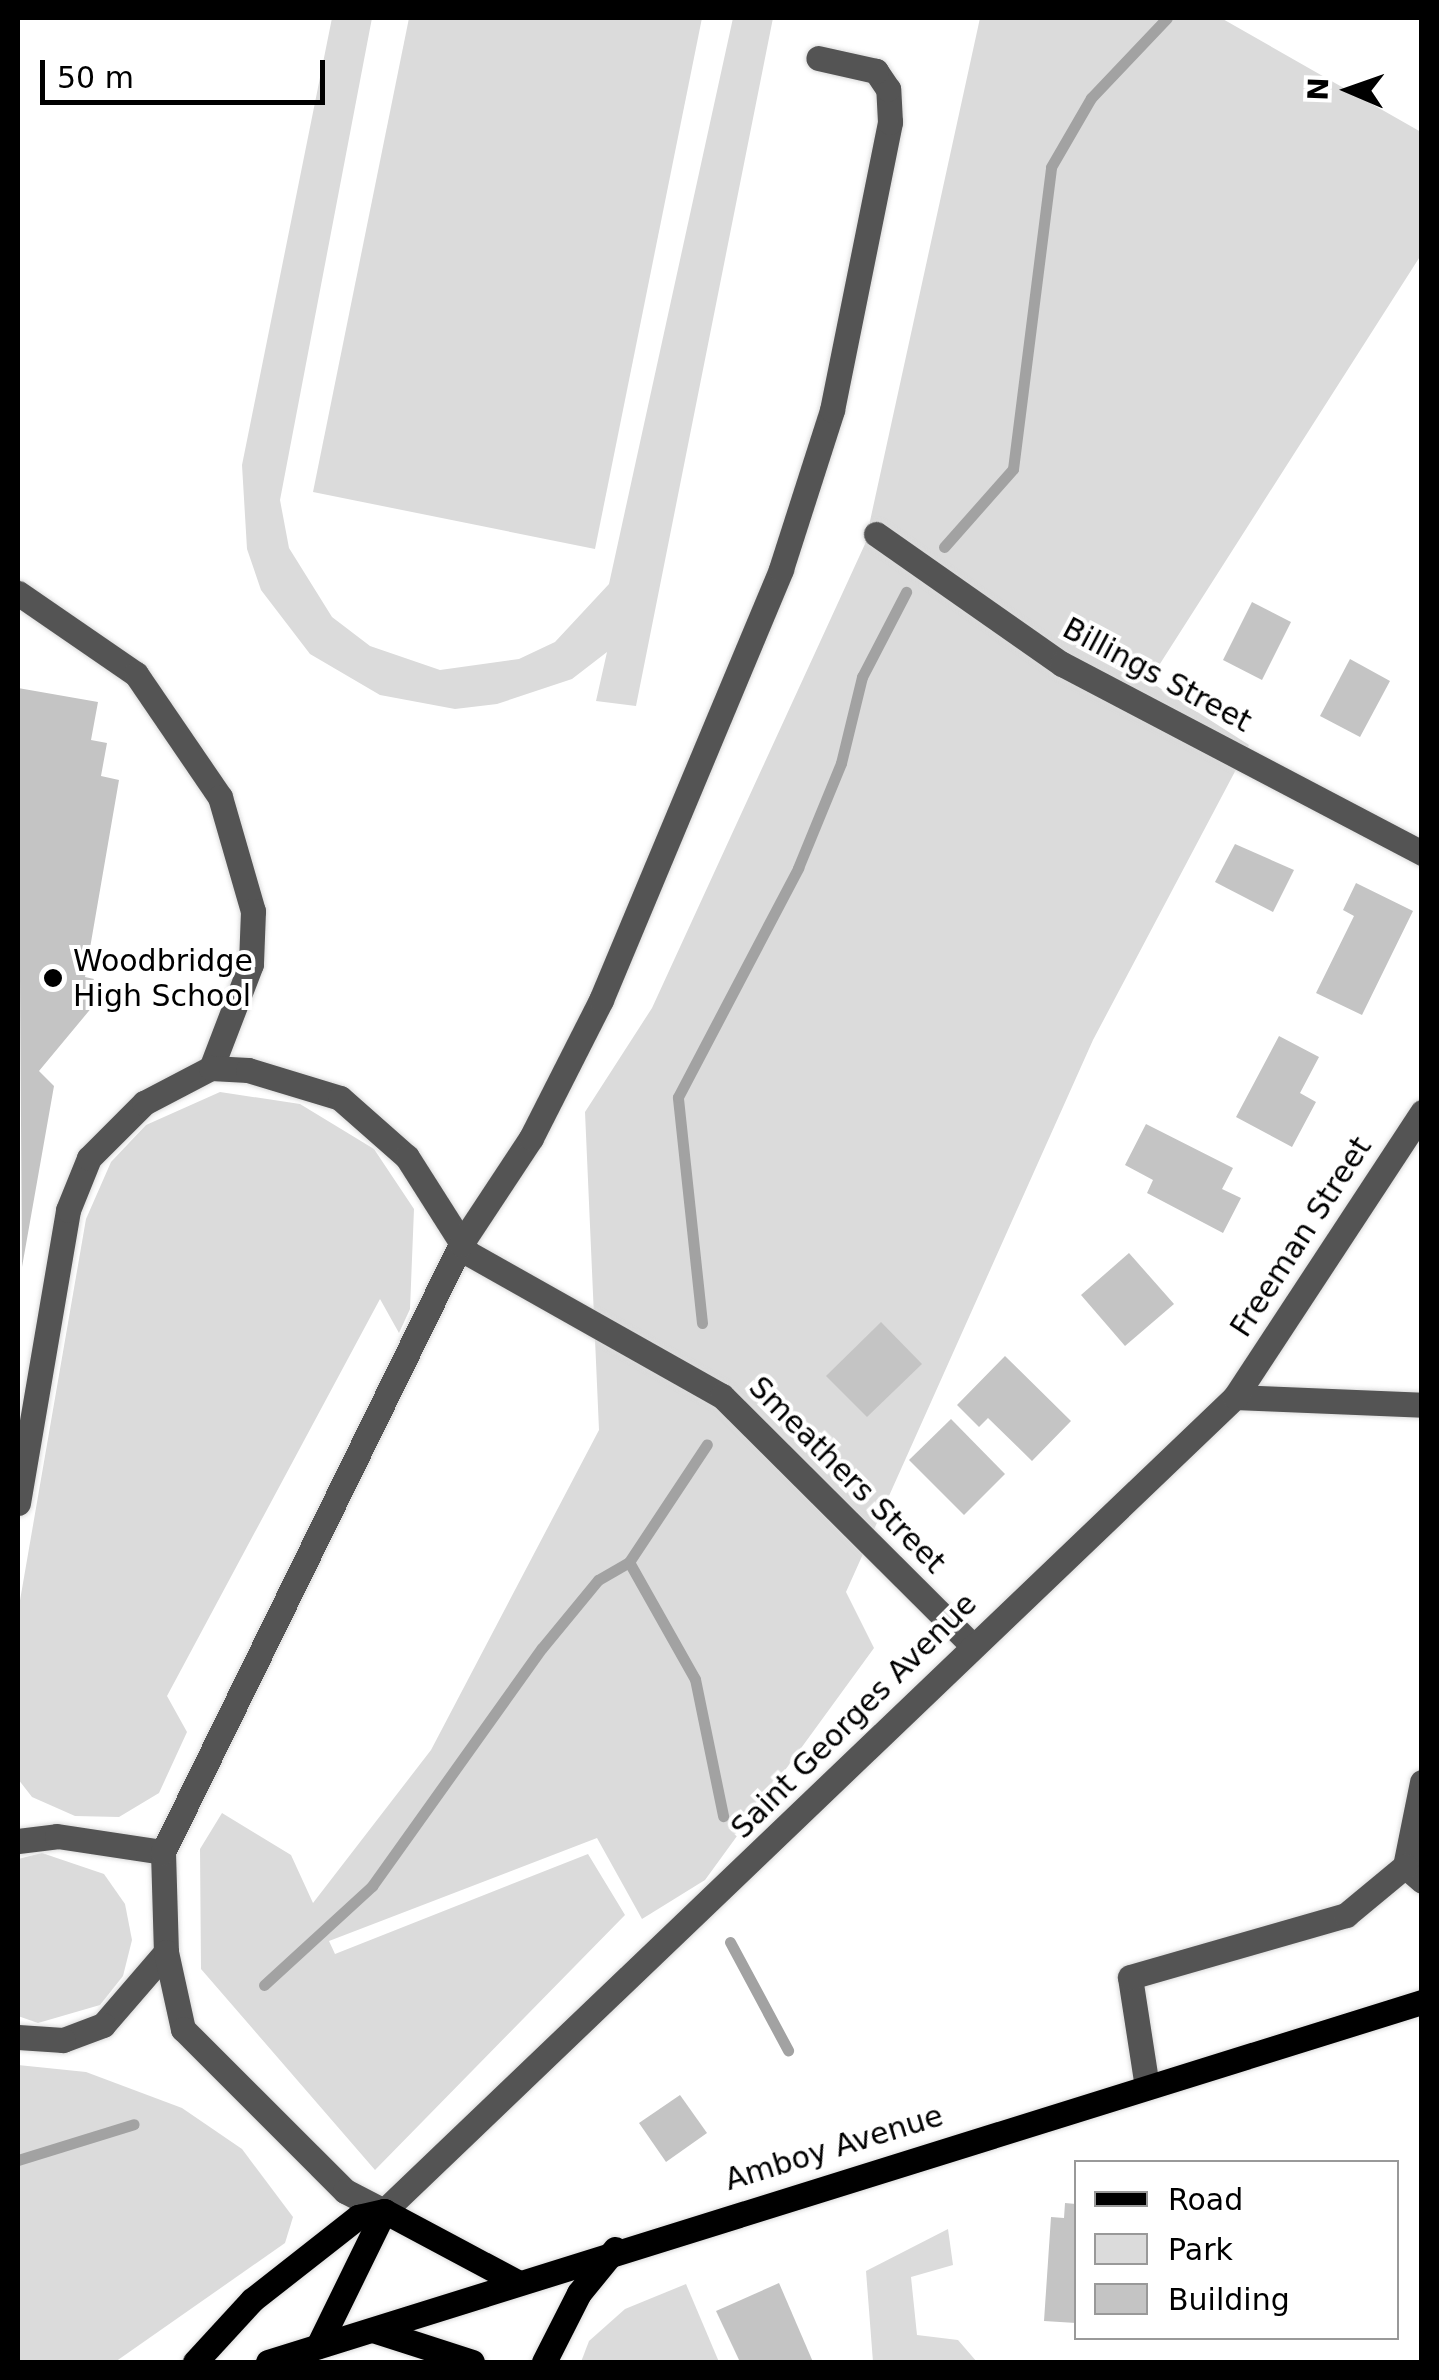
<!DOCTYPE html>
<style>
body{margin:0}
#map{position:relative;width:1439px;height:2380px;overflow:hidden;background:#fff;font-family:"DejaVu Sans",sans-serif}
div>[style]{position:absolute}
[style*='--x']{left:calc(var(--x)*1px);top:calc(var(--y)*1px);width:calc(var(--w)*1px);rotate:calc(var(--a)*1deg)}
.green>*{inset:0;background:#dbdbdb}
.stream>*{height:11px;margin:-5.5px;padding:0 5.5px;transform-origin:5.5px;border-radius:5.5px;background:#a2a2a2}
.building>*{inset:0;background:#c4c4c4}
.roads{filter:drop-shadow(0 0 2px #dbdbdb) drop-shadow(0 0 2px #dbdbdb)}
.minor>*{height:25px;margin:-12.5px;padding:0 12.5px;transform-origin:12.5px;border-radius:12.5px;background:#545454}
.major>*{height:25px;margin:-12.5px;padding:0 12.5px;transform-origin:12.5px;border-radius:12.5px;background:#000}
.dots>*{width:28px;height:28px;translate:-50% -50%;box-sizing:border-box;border:5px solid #fff;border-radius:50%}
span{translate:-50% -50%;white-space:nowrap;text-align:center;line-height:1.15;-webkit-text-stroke:8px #fff;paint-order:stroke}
.street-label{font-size:30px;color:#000}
.poi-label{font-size:30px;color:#000}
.left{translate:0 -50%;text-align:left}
.frame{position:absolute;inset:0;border:20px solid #000;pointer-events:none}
.legend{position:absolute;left:1074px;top:2160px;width:325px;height:180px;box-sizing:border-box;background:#fff;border:2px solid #999;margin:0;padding:12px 18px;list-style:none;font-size:30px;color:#000}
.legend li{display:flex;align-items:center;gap:20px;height:50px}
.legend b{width:50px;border:2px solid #999}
.north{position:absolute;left:1299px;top:40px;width:100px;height:100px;-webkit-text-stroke:8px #fff;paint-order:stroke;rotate:272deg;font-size:28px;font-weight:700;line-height:40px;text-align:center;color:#000}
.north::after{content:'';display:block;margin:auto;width:35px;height:45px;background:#000;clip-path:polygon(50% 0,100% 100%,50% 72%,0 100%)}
.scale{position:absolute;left:40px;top:60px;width:285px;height:45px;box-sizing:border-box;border:5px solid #000;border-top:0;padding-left:12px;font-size:30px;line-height:35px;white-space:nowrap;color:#000;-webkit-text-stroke:8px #fff;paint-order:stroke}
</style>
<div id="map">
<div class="green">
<div style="clip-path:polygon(332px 18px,372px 18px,280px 500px,289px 548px,332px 617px,370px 646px,440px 670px,519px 659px,555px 642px,609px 584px,733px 18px,773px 18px,636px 706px,596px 701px,607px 652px,572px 679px,497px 704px,455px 709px,380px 695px,310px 654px,261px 590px,247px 549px,242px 465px)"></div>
<div style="clip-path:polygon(409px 18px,702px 18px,595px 549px,313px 492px)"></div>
<div style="clip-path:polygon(980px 18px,1221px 18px,1421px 132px,1421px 255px,1149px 681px,1249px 745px,1093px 1040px,846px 1592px,874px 1648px,705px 1880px,642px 1919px,597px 1838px,329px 1941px,335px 1954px,588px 1854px,625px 1915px,375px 2170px,201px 1969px,200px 1849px,222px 1813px,291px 1855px,313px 1903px,431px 1750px,599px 1430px,585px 1112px,652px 1008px,865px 544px)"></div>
<div style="clip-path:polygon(220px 1092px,300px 1104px,374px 1149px,414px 1209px,410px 1309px,399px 1333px,380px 1299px,167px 1696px,187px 1732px,159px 1793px,119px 1817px,75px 1816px,32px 1797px,18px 1779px,18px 1612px,86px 1219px,111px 1162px,146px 1125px)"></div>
<div style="clip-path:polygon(42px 1853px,104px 1874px,125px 1904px,132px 1940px,123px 1976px,100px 2005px,38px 2023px,18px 2016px,18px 1859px)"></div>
<div style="clip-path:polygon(18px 2065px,86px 2072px,182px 2108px,242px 2149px,293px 2217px,285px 2243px,115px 2362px,18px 2362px)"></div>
<div style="clip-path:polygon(948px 2229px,953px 2265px,911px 2277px,917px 2335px,958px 2340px,977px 2362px,873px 2362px,866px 2271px)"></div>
<div style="clip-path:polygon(686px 2284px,719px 2362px,581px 2362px,589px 2341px,625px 2309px)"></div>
</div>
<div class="stream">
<div style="--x:944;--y:547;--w:104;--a:-48.5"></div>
<div style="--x:1013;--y:469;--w:304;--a:-82.8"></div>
<div style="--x:1051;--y:167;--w:80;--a:-59.9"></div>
<div style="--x:1091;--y:98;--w:110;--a:-46.5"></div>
<div style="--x:702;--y:1323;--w:227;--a:-96.1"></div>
<div style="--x:678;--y:1097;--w:259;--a:-62.3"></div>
<div style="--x:798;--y:868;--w:113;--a:-67.7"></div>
<div style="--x:841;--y:763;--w:89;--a:-76.3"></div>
<div style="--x:862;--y:677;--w:96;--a:-62.6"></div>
<div style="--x:629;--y:1562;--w:134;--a:60.6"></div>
<div style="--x:695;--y:1679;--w:140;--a:78.4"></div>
<div style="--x:730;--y:1942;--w:123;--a:61.8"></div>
<div style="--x:264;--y:1985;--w:147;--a:-42.5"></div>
<div style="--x:372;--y:1886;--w:292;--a:-54.5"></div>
<div style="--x:542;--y:1648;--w:88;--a:-50.5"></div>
<div style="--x:598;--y:1580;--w:36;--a:-30"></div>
<div style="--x:629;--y:1562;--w:141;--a:-56.5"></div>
<div style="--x:18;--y:2160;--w:121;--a:-17.2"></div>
</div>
<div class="building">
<div style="clip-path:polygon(1252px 602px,1291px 622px,1262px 680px,1223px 660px)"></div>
<div style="clip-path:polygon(1350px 659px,1390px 681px,1360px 737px,1320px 716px)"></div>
<div style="clip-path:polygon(18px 688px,98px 702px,91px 740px,107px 743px,101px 776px,119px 780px,85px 977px,94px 979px,85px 997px,93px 1006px,39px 1071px,54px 1086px,22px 1267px)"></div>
<div style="clip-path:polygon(1235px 844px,1294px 870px,1273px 912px,1215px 882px)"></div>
<div style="clip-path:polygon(1356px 883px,1413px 911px,1362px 1015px,1316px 993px,1354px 916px,1343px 910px)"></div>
<div style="clip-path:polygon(1279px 1036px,1319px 1057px,1300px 1093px,1316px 1102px,1292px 1147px,1236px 1117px)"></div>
<div style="clip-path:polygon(1146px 1124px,1233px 1168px,1222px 1189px,1241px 1198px,1223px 1233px,1147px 1193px,1153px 1180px,1125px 1165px)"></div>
<div style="clip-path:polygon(1129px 1253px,1174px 1304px,1125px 1346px,1081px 1295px)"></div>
<div style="clip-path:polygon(881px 1322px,922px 1364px,867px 1417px,826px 1376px)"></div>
<div style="clip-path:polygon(1005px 1356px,1071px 1421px,1032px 1461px,988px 1418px,979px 1427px,957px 1405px)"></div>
<div style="clip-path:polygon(951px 1419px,1005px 1474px,964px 1515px,909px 1460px)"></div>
<div style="clip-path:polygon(680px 2095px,707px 2133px,666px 2162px,639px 2123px)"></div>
<div style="clip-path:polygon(1065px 2203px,1076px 2204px,1076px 2323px,1044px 2321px,1051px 2217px,1064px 2218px)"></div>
<div style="clip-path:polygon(779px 2283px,813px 2362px,740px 2362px,716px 2311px)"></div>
</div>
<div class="roads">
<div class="minor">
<div style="--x:876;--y:534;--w:227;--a:35"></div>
<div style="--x:1062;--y:664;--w:407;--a:27.7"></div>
<div style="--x:18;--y:593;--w:143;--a:34.5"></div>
<div style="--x:136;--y:674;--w:149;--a:55.7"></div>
<div style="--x:220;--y:797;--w:119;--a:73.9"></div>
<div style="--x:253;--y:911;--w:53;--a:92.2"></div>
<div style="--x:251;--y:964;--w:111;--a:111"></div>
<div style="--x:1235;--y:1397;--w:187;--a:2.4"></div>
<div style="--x:18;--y:1503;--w:297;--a:-80.3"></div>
<div style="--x:68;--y:1210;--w:56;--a:-68"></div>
<div style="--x:89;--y:1158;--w:78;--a:-45"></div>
<div style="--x:144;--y:1103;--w:76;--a:-27.6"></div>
<div style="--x:211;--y:1068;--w:37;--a:3"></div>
<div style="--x:248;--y:1070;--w:96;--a:16.9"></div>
<div style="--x:340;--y:1098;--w:89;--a:41.4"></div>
<div style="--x:407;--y:1157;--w:114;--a:57.6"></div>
<div style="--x:468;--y:1253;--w:291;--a:29.4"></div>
<div style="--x:722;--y:1396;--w:353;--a:44.9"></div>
<div style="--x:1422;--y:1782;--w:86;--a:101.4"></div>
<div style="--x:1405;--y:1866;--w:23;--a:41"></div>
<div style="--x:18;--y:1841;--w:39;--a:-7"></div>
<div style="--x:57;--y:1836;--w:107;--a:8.6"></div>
<div style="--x:163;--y:1852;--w:100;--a:88.3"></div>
<div style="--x:166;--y:1952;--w:96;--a:130.8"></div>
<div style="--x:103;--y:2025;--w:43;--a:159.4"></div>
<div style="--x:63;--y:2040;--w:45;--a:-176.2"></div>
<div style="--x:163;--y:1852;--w:677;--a:-63.89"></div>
<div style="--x:461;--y:1244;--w:127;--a:-56.6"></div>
<div style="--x:531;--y:1138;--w:155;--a:-63.1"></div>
<div style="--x:601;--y:1000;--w:467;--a:-67.3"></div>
<div style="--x:781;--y:569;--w:167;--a:-72.2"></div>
<div style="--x:832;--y:410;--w:294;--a:-78.6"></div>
<div style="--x:890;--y:122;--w:33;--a:-93"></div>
<div style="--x:888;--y:89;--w:22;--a:-124"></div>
<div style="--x:876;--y:71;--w:59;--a:-167.4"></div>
<div style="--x:166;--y:1952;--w:79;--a:77.6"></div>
<div style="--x:183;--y:2029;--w:229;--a:45"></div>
<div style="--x:345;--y:2191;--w:44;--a:27.1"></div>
<div style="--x:384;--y:2211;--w:1178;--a:-43.73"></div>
<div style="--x:1235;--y:1397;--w:341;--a:-56.7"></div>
<div style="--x:1147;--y:2087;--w:111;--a:-98.8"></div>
<div style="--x:1130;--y:1977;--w:225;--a:-16"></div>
<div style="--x:1346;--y:1915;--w:77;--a:-39.7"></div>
</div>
<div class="major">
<div style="--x:373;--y:2330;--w:104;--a:17.9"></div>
<div style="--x:318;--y:2346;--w:150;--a:-63.9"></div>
<div style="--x:195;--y:2362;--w:84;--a:-47.4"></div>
<div style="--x:252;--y:2300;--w:135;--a:-38.1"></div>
<div style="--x:358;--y:2217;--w:27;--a:-13"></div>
<div style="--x:384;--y:2211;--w:151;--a:28.1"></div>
<div style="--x:268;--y:2362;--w:1209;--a:-17.33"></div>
<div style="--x:544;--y:2362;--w:77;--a:-63.1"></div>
<div style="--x:579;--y:2293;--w:57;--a:-50.7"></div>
</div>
</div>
<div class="dots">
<div style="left:53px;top:978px;background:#000"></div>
</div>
<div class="street-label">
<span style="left:1157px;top:675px;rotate:28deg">Billings Street</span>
<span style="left:1301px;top:1237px;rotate:-57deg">Freeman Street</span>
<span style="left:847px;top:1475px;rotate:45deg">Smeathers Street</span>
<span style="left:854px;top:1716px;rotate:-45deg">Saint Georges Avenue</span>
<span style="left:834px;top:2148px;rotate:-17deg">Amboy Avenue</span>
</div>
<div class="poi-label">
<span class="left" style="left:73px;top:978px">Woodbridge<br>High School</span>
</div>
<div class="frame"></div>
<ul class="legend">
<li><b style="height:12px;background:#000"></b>Road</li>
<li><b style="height:28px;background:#dbdbdb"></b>Park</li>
<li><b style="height:28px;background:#c4c4c4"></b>Building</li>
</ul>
<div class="north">N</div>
<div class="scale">50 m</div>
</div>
